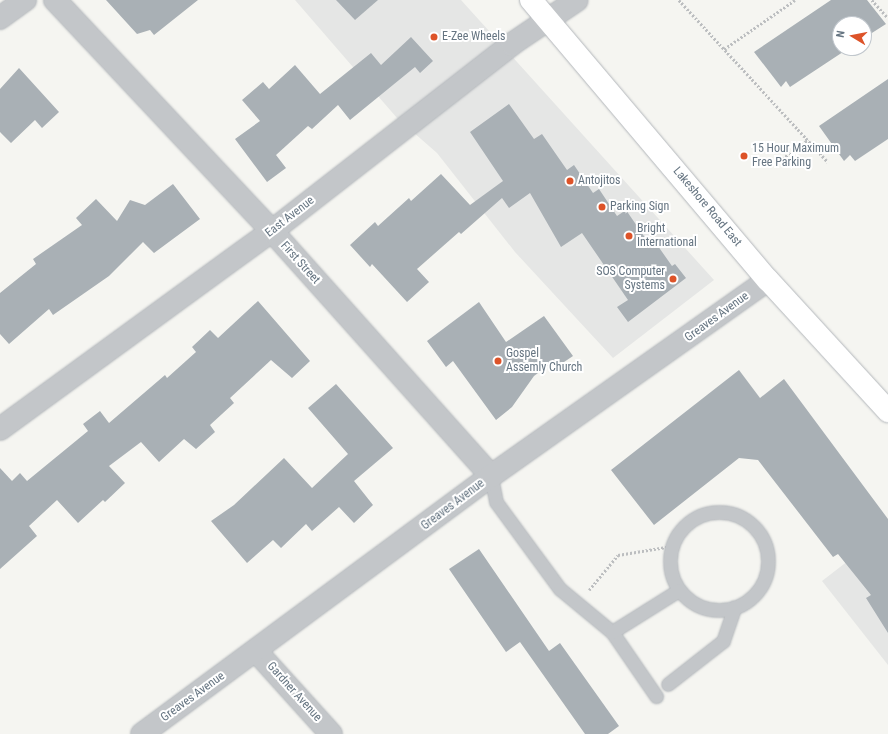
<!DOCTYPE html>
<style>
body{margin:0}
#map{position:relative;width:888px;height:734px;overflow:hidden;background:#f5f5f1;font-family:"Roboto Condensed",sans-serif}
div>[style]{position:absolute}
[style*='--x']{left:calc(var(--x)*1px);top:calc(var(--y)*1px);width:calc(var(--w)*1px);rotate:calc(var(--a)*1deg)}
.built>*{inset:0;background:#e5e6e5}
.building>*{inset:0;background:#a9b0b5}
.path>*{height:2.5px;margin-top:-1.25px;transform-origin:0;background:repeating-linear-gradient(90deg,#bcbec0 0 2px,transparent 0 4px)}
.roads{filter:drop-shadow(0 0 1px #b3b7bb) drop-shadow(0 0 1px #b3b7bb)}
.service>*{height:13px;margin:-6.5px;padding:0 6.5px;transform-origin:6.5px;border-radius:6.5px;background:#c3c6c9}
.service>.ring{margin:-6.5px;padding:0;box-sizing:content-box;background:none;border:13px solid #c3c6c9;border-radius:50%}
.minor>*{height:22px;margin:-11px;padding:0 11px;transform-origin:11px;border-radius:11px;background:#c3c6c9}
.primary>*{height:22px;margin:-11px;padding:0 11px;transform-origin:11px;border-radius:11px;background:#fff}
.dots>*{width:11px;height:11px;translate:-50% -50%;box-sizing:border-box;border:2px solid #fff;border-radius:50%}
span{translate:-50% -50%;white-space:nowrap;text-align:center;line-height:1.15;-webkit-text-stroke:4px #fff;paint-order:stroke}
.poi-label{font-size:12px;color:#657481}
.left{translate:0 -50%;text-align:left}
.right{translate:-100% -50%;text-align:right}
.street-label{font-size:12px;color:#657481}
.north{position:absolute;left:832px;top:16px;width:40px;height:40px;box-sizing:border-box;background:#fff;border:1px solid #c1c7cd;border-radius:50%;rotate:280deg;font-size:11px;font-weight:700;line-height:16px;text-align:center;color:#657481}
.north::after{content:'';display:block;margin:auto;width:14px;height:18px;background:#dd5329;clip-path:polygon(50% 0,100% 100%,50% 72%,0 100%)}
</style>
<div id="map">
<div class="built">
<div style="clip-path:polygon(295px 0,461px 0,714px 280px,613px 358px,515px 252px,437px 153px,397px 118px)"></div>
<div style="clip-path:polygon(888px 530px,888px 665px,822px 581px)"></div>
</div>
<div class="building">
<div style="clip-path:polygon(106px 0,198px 0,154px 35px,150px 30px,137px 34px)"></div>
<div style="clip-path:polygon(336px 0,378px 0,355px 20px)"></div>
<div style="clip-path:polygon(831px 0,867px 0,886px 24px,864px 38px,864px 24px,840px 24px,840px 48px,849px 48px,790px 87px,786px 81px,781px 87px,754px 52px)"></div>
<div style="clip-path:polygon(411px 37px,433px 61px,420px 73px,415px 67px,350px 120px,338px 105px,312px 129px,308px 126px,276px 155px,286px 168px,267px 182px,235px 139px,260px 121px,242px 100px,263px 82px,269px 89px,295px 65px,320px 94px,371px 53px,381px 65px)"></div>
<div style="clip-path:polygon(19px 68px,59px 112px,42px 128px,35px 120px,11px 143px,0 132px,0 89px)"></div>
<div style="clip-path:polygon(888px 79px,888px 139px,855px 161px,850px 155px,844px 161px,819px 126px)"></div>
<div style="clip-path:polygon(509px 104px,534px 139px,542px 134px,567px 170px,574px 165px,593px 193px,599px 189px,617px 216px,626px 210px,648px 242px,653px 239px,672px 266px,675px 264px,686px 278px,628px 322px,617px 307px,628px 300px,582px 233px,561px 247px,530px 193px,509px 208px,502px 198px,461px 234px,459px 232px,417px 269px,429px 282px,407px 302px,372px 264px,370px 267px,350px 245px,375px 222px,378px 226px,409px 198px,411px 201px,441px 174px,470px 205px,503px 181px,470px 132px)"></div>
<div style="clip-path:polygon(173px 184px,200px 219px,154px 253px,143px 242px,109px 276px,53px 315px,49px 309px,9px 344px,0 334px,0 293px,36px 264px,33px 259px,82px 225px,76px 218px,96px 199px,117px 221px,130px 200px,145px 205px)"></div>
<div style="clip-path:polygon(258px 301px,310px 361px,292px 378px,271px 360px,230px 398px,234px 403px,210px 425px,215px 432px,196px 449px,184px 439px,159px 462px,141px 442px,109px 466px,125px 483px,105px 502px,103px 500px,78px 523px,57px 500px,29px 526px,37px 536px,0 569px,0 468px,12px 481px,20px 473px,27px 481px,88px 431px,83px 424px,100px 411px,109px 423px,165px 375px,167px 378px,196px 352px,192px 347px,210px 330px,218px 338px)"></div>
<div style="clip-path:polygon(479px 302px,506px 342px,544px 316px,573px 356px,558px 366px,554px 361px,534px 376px,512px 407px,496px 420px,453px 361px,446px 367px,427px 341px)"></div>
<div style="clip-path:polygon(739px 370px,760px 398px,784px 379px,888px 519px,888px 633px,866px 598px,871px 595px,838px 554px,833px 557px,758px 460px,739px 458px,654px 525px,611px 470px)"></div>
<div style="clip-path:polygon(336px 384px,393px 448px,354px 481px,373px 505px,354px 523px,339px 507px,312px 531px,306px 524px,281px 548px,273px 540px,247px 563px,211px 521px,234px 505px,284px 458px,312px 488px,348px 454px,308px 408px)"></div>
<div style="clip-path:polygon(479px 549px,549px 651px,560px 643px,619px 726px,608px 734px,585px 734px,520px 642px,506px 652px,449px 569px)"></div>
</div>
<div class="path">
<div style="--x:679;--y:0;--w:220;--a:47.4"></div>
<div style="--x:872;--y:0;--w:24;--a:48"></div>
<div style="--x:724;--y:49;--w:86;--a:-34.6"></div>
<div style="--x:779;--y:161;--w:36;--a:-36"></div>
<div style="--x:589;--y:590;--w:45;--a:-50.4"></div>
<div style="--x:618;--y:555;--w:55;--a:-9.5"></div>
</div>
<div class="roads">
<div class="service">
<div style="--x:491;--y:476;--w:26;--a:79"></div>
<div style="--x:496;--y:502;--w:108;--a:53.7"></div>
<div style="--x:560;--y:589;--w:67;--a:39.6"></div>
<div style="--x:612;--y:632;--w:78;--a:55.5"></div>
<div class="ring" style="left:670px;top:512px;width:85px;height:85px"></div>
<div style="--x:612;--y:632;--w:79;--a:-32.1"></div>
<div style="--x:668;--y:684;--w:70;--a:-38"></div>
<div style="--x:723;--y:641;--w:36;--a:-71"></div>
</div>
<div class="minor">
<div style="--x:55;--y:0;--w:317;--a:46.8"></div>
<div style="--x:272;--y:231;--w:329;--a:48.2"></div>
<div style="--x:0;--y:18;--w:31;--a:-36"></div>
<div style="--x:0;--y:429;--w:336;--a:-36.1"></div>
<div style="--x:272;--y:231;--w:304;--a:-37.9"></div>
<div style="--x:512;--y:44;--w:78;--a:-34.1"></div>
<div style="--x:256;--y:651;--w:112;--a:47.9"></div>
<div style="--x:142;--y:734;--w:434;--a:-36.5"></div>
<div style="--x:491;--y:476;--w:339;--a:-35.3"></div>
</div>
<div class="primary">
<div style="--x:531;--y:0;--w:367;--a:49.8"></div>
<div style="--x:768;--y:280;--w:178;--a:47.5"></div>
</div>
</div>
<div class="dots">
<div style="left:434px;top:37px;background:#dd5329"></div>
<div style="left:744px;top:156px;background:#dd5329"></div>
<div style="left:570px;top:181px;background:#dd5329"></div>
<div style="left:602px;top:207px;background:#dd5329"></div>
<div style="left:629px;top:236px;background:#dd5329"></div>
<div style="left:673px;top:279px;background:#dd5329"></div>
<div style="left:498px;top:361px;background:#dd5329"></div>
</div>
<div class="poi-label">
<span class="left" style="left:442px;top:37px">E-Zee Wheels</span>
<span class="left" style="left:752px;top:156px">15 Hour Maximum<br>Free Parking</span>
<span class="left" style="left:578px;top:181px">Antojitos</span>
<span class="left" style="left:610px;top:207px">Parking Sign</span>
<span class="left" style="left:637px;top:236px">Bright<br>International</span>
<span class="right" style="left:665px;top:279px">SOS Computer<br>Systems</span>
<span class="left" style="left:506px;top:361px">Gospel<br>Assemly Church</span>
</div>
<div class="street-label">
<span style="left:707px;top:207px;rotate:50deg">Lakeshore Road East</span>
<span style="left:290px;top:217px;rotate:-38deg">East Avenue</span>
<span style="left:300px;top:263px;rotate:48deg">First Street</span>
<span style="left:717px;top:317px;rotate:-36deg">Greaves Avenue</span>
<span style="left:453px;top:505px;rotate:-37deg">Greaves Avenue</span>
<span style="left:294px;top:692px;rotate:48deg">Gardner Avenue</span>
<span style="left:193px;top:697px;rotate:-36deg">Greaves Avenue</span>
</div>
<div class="north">N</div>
</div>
